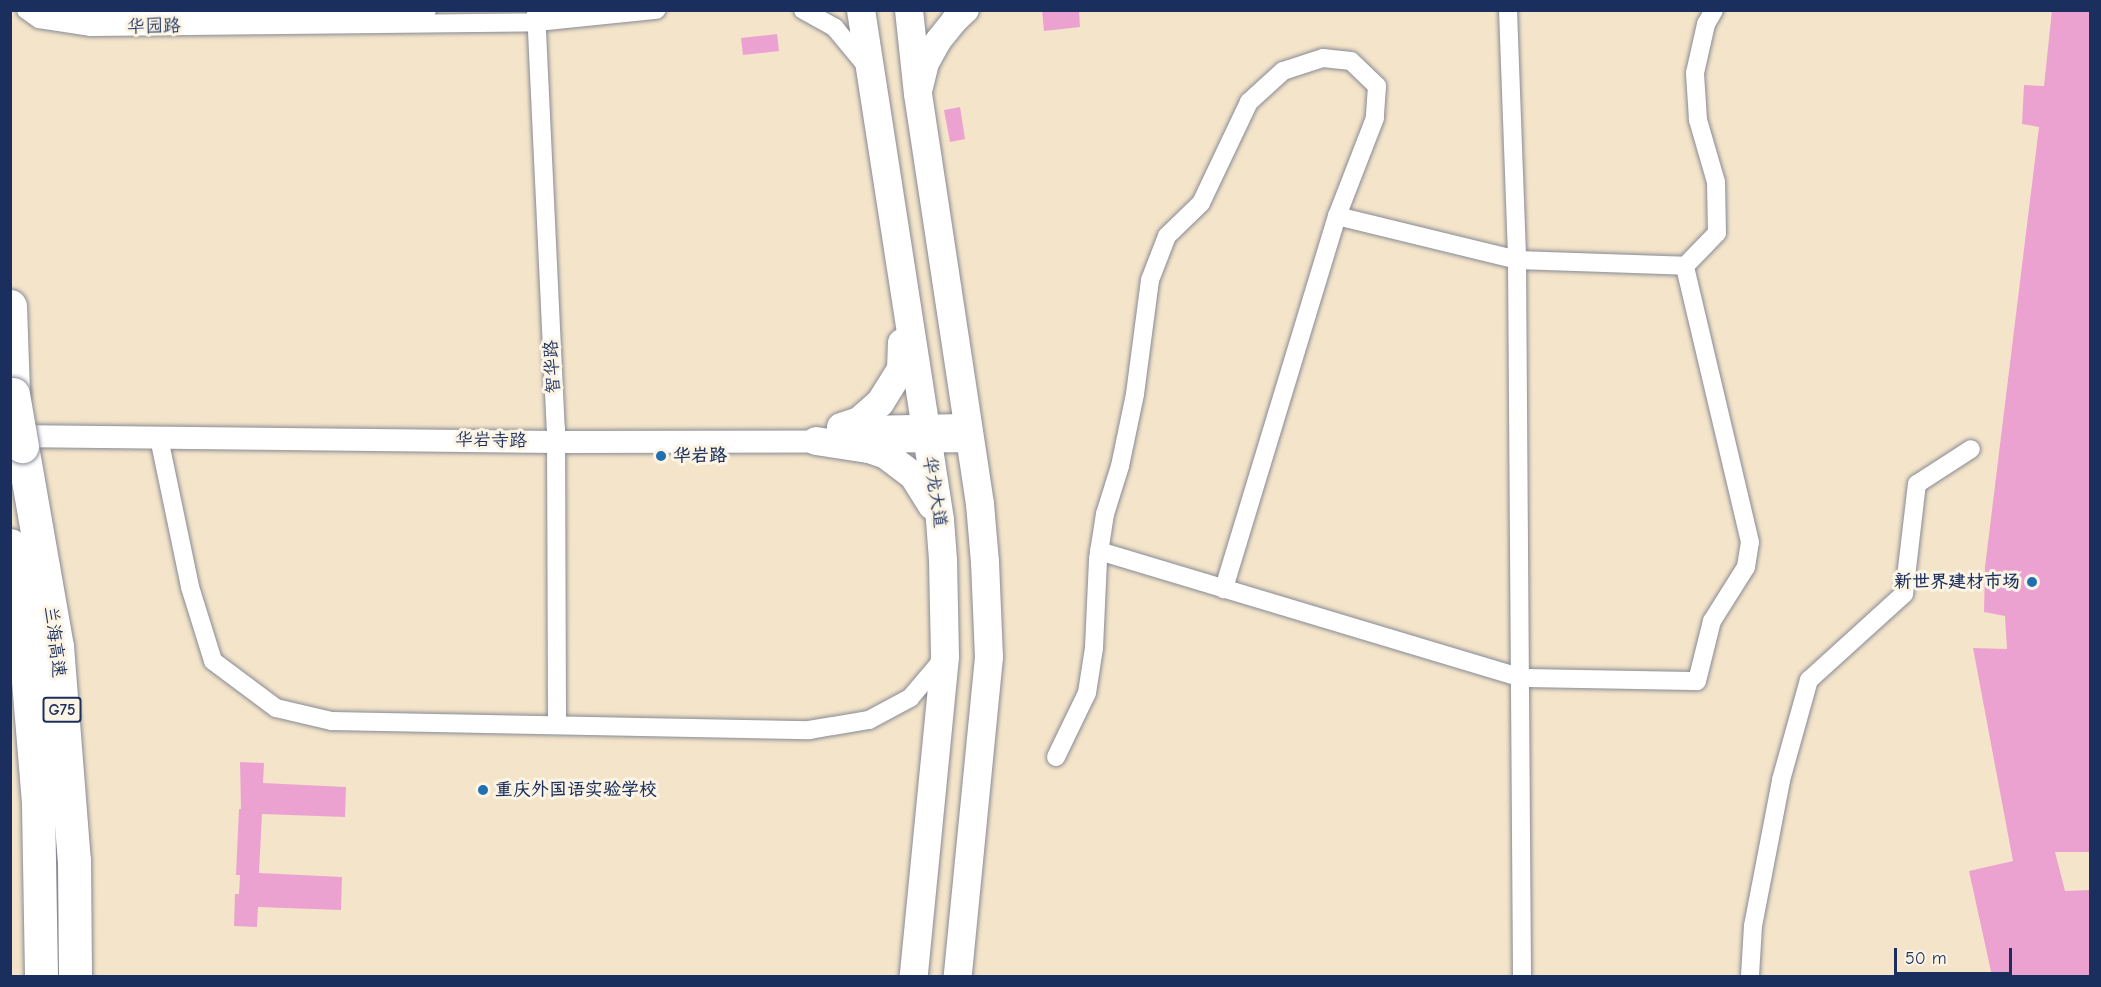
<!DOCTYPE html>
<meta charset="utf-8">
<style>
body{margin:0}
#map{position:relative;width:2101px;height:987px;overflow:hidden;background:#f4e5ca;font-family:"Comic Neue","LXGW WenKai TC",sans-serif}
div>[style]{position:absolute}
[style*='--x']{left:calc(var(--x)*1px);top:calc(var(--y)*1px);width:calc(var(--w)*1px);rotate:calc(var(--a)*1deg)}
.building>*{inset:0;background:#eca2d0}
.roads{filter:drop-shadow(0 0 2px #888a94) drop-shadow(0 0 2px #888a94)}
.minor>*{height:18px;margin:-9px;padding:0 9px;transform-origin:9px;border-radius:9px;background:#fff}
.tertiary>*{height:22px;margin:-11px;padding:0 11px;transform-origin:11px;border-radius:11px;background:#fff}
.secondary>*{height:26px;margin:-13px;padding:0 13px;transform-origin:13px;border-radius:13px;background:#fff}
.primary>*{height:28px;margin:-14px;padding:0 14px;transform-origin:14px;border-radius:14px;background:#fff}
.motorway>*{height:33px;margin:-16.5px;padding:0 16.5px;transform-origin:16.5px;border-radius:16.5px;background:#fff}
.bridges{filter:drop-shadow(0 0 2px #888a94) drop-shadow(0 0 2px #888a94)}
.motorway-bridge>*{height:33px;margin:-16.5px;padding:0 16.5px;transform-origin:16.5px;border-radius:16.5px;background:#fff}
.dots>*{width:16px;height:16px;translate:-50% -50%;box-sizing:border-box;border:3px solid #fcf5e5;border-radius:50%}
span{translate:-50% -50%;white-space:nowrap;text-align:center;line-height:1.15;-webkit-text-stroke:6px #fcf5e5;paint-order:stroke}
.shield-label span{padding:2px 4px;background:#fcf5e5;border:2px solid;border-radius:4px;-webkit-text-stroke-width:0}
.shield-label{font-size:16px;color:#1b2f5e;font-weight:700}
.street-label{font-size:18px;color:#1b2f5e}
.poi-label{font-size:18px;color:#1b2f5e;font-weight:700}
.left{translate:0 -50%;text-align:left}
.right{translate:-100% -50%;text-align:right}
.frame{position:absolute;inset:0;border:12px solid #1b2f5e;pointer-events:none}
.scale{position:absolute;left:1894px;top:948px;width:118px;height:27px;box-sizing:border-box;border:3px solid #1b2f5e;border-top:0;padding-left:8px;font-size:18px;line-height:21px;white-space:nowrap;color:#1b2f5e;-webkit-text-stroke:4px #fcf5e5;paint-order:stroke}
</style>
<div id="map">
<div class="building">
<div style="clip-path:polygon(1079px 10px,1080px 27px,1044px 31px,1042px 11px)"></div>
<div style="clip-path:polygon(2052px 10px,2090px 10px,2090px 852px,2055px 852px,2065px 891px,2090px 890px,2090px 976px,1992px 976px,1969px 871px,2013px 861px,1973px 648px,2007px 649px,2005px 616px,1984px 612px,1985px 567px,2039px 127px,2022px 124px,2024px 85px,2044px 86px)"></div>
<div style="clip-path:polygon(777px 34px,779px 51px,743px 55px,741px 38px)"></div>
<div style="clip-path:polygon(960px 107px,965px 139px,950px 142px,944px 110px)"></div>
<div style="clip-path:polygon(240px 762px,264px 763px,263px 783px,346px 787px,345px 817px,262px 814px,259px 873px,342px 877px,341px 910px,258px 907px,257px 927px,234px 926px,235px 894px,239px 894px,240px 875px,236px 875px,239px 809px,241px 809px)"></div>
</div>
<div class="roads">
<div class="minor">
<div style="--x:26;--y:10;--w:16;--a:35"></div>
<div style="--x:39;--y:19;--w:53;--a:8.7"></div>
<div style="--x:91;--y:27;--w:446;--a:-0.6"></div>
<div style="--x:537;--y:22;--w:120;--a:-5.8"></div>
<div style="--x:536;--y:10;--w:418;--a:87.3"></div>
<div style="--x:556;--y:428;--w:296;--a:89.8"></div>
<div style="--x:803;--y:10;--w:37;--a:29"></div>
<div style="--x:835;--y:28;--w:52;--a:50.5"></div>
<div style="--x:1508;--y:10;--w:250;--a:87.9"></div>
<div style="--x:1517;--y:260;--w:716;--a:89.6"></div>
<div style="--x:62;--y:17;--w:29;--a:-8"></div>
<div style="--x:91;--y:13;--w:336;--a:-0.5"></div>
<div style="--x:1337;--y:216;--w:185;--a:13.7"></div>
<div style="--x:1517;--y:260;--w:168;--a:2"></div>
<div style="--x:1685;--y:266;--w:46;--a:-45.9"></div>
<div style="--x:1717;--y:233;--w:51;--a:-91.1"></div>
<div style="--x:1716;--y:182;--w:65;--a:-106.2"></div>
<div style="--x:1698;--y:120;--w:47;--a:-93.7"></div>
<div style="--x:1695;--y:73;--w:50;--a:-77.3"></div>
<div style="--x:1706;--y:24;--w:16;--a:-60"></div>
<div style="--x:159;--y:438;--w:152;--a:78.2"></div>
<div style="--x:190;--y:587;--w:77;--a:72.7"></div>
<div style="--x:213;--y:661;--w:79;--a:36.7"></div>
<div style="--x:276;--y:708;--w:57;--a:13.3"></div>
<div style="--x:331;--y:721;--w:478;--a:1.1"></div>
<div style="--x:809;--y:730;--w:61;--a:-9.5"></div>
<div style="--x:869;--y:720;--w:47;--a:-28.2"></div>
<div style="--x:910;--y:698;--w:52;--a:-49.6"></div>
<div style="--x:1099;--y:551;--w:441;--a:16.7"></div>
<div style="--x:1521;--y:678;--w:176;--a:1"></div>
<div style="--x:1697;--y:681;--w:62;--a:-76"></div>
<div style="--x:1712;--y:621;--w:64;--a:-57.8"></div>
<div style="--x:1746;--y:567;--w:25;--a:-81"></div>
<div style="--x:1750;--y:542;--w:284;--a:-103.3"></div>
<div style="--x:1056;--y:757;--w:71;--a:-64.2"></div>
<div style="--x:1087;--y:693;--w:46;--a:-81.2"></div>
<div style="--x:1094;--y:648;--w:89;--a:-87.4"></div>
<div style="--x:1098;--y:559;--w:46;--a:-81.2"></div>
<div style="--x:1105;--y:514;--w:50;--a:-72.6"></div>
<div style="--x:1120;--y:466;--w:74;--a:-78.2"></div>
<div style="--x:1135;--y:394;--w:115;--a:-82.5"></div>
<div style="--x:1150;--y:280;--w:47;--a:-68.9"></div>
<div style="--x:1167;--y:236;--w:47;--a:-44.1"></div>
<div style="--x:1201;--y:203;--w:112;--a:-64.6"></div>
<div style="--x:1249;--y:102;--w:46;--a:-42.4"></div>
<div style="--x:1283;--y:71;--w:42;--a:-18"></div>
<div style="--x:1323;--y:58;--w:28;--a:6"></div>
<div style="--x:1351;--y:61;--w:36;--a:44"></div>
<div style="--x:1377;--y:86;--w:32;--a:94"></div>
<div style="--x:1375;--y:118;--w:105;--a:111.2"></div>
<div style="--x:1337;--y:216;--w:390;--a:106.9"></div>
<div style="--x:1750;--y:976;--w:50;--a:-86.6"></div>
<div style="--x:1753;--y:926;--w:149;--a:-79.1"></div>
<div style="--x:1781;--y:780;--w:104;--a:-74.4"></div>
<div style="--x:1809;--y:680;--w:128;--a:-42.2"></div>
<div style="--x:1904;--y:594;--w:111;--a:-83.3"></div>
<div style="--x:1917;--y:484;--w:64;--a:-32.9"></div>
</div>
<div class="tertiary">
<div style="--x:861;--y:427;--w:107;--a:-1.1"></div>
<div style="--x:10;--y:436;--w:547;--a:0.63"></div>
<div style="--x:557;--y:442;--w:414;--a:-0.1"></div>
</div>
<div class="secondary">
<div style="--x:919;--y:91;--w:29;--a:-76"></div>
<div style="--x:926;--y:63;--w:25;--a:-61"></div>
<div style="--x:938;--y:41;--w:26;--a:-51"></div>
<div style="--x:954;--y:21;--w:16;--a:-43"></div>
</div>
<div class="primary">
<div style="--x:861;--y:10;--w:516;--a:81.19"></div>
<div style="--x:940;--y:520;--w:40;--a:85.7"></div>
<div style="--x:943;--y:560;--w:97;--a:88.8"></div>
<div style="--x:945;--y:657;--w:321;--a:95.6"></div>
<div style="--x:909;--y:10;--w:84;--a:83.9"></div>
<div style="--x:918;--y:94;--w:415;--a:81.4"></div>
<div style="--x:980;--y:504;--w:58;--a:85.1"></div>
<div style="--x:985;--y:562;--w:95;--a:87.6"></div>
<div style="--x:989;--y:657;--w:321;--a:95.6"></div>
<div style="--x:841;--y:427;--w:19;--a:-18"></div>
<div style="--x:859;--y:421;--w:28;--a:-41"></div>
<div style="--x:880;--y:403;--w:39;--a:-58"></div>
<div style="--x:901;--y:370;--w:27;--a:-88"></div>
<div style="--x:816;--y:441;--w:54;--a:8.6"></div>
<div style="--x:869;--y:449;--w:18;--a:19"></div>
<div style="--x:886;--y:455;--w:34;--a:37"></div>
<div style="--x:913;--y:475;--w:36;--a:58"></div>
</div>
<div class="motorway">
<div style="--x:10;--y:306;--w:88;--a:88"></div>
<div style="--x:22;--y:446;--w:203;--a:80.1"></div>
<div style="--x:57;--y:646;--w:215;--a:85.5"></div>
<div style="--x:74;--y:860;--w:116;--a:89.5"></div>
<div style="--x:10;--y:545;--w:76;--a:80.2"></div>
<div style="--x:23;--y:620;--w:185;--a:85.3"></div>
<div style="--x:38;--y:804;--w:172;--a:89"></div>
</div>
</div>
<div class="bridges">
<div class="motorway-bridge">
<div style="--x:13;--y:394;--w:53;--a:80.2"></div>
</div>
</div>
<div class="dots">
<div style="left:661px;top:456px;background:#1f6fb2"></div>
<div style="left:2032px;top:582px;background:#1f6fb2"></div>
<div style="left:483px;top:790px;background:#1f6fb2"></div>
</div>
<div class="shield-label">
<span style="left:62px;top:710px">G75</span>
</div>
<div class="street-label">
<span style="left:154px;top:27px;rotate:-1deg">华园路</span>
<span style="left:553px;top:367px;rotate:-93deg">智华路</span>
<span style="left:491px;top:441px;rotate:1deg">华岩寺路</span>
<span style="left:934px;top:492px;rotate:81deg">华龙大道</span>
<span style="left:54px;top:642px;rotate:83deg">兰海高速</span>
</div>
<div class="poi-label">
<span class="left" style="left:673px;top:456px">华岩路</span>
<span class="right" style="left:2020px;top:582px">新世界建材市场</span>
<span class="left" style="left:495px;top:790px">重庆外国语实验学校</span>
</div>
<div class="frame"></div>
<div class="scale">50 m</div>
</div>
